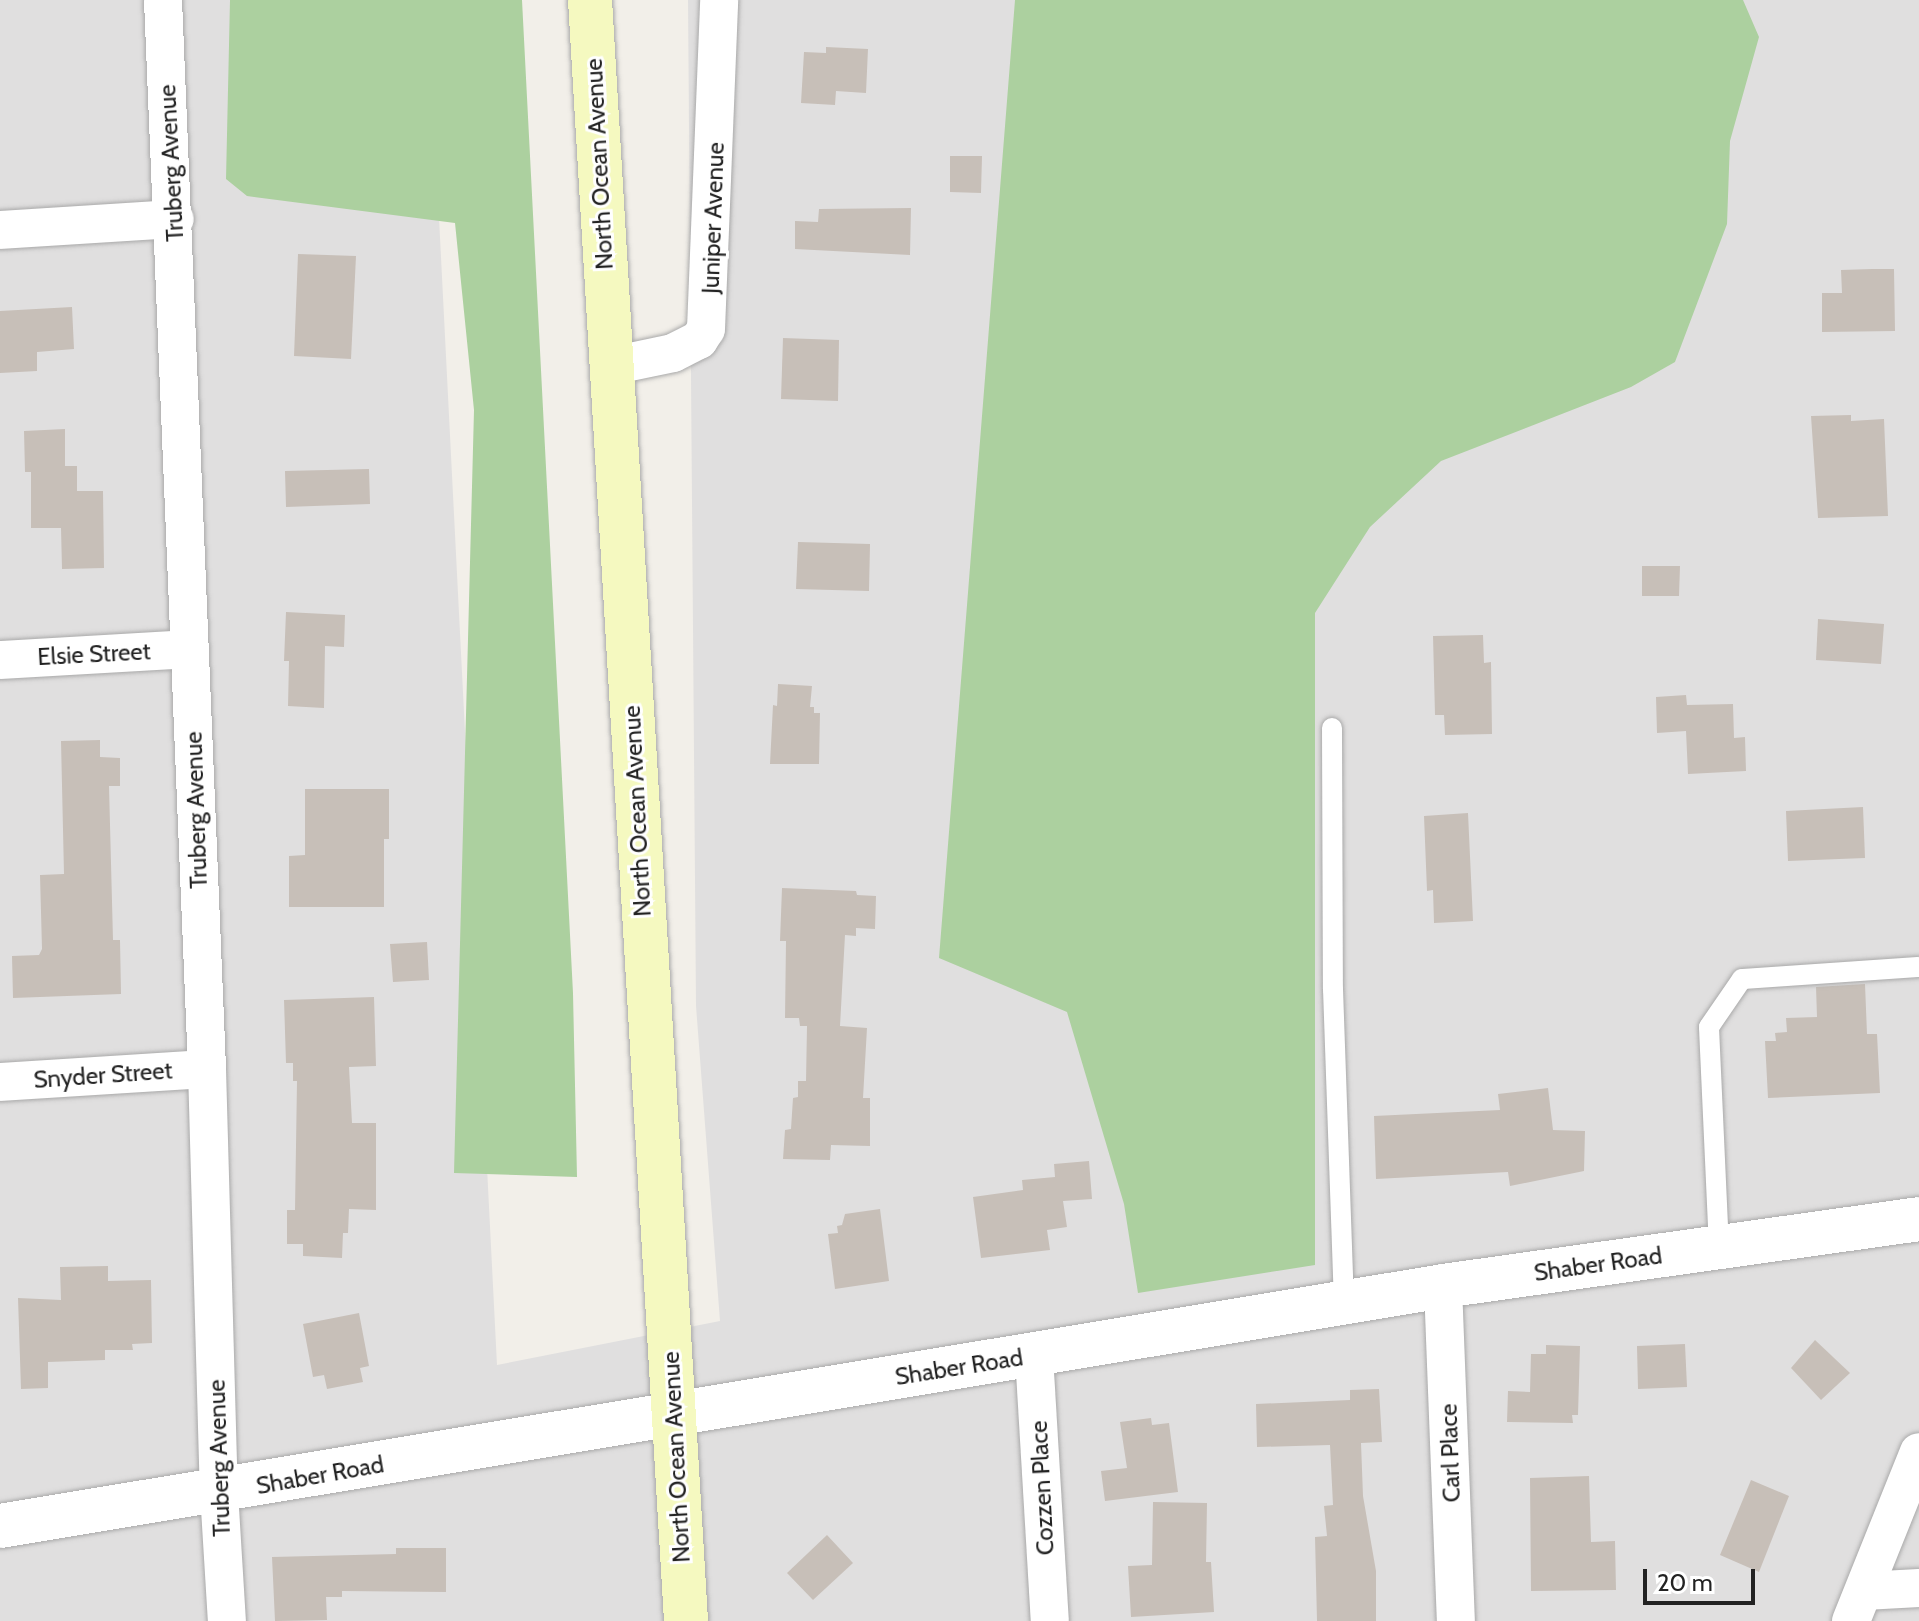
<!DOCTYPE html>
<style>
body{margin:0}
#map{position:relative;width:1919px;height:1621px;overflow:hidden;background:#f2efe9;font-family:Cabin,sans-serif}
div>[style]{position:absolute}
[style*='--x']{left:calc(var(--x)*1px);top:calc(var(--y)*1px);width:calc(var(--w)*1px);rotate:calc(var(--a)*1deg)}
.residential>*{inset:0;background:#e0dfdf}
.forest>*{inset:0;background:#acd09f}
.building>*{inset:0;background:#c7bfb8}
.roads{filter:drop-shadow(0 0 2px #a9a9a9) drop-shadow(0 0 2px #a9a9a9)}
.service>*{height:20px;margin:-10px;padding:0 10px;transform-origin:10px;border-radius:10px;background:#fff}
.minor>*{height:38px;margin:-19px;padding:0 19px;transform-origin:19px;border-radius:19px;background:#fff}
.tertiary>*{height:44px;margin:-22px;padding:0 22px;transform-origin:22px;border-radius:22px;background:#fff}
.secondary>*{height:44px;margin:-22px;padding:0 22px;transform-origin:22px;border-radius:22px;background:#f5f9c0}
span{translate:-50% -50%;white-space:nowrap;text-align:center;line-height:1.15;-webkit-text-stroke:6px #fff;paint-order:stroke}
.street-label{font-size:24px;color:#222}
.scale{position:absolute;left:1643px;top:1569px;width:112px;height:36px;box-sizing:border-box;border:4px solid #222;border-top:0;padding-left:10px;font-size:24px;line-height:28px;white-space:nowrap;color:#222;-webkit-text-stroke:6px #fff;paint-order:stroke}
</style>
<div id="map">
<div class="residential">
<div style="clip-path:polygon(0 0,428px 0,497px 1365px,720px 1321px,696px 1006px,688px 0,1919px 0,1919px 1621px,0 1621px)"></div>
</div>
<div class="forest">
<div style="clip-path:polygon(230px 0,522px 0,573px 993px,577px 1177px,454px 1173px,474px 410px,455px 223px,247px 196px,226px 179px)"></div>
<div style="clip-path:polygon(1015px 0,1743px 0,1759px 37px,1730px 141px,1727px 224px,1675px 362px,1631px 387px,1441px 461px,1370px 527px,1315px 613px,1315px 1265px,1138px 1293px,1124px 1204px,1067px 1012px,939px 958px)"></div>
</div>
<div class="building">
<div style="clip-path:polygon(826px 47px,868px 49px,866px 93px,836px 91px,835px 105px,801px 103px,804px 52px,826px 53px)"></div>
<div style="clip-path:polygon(950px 156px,982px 156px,981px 193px,950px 192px)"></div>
<div style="clip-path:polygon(911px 208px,910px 255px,795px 249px,795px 221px,818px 222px,819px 209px)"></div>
<div style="clip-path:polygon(298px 254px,356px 256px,351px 359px,294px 356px)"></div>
<div style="clip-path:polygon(1872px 269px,1894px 269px,1895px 331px,1822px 332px,1822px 293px,1842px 293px,1841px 270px)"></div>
<div style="clip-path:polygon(72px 307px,74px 349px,37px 352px,37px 371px,0 373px,0 311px)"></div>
<div style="clip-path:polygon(783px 338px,839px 340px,838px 401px,781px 399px)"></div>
<div style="clip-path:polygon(1851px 415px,1851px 421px,1884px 419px,1888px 516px,1818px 518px,1811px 416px)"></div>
<div style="clip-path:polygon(65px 429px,65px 466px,77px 466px,77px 491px,103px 491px,104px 568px,62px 569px,61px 528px,31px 528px,31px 472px,25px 472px,24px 431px)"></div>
<div style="clip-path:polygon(369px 469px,370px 504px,286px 507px,285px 471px)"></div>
<div style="clip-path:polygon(798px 542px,870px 544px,869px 591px,796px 589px)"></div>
<div style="clip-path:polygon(1642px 566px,1680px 566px,1679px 596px,1642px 596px)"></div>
<div style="clip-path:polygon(286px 612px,345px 615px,344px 647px,325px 646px,324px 708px,288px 706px,289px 661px,284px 661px)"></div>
<div style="clip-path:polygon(1818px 619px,1884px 624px,1881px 664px,1816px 660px)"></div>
<div style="clip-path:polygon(1483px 635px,1484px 663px,1491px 662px,1492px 734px,1445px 735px,1444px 715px,1435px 715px,1433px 636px)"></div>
<div style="clip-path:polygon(778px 684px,812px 686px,810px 707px,814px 707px,814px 713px,820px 713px,819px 764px,770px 764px,773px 705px,777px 706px)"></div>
<div style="clip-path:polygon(1686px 695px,1687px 705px,1733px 704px,1734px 738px,1745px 737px,1746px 771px,1688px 774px,1686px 731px,1657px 733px,1656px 697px)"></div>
<div style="clip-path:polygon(100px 740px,100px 757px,120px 758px,120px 786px,109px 786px,113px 940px,120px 940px,121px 994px,13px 998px,12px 956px,39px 955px,42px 949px,40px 875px,64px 874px,61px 741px)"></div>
<div style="clip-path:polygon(305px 789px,389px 789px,389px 839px,384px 839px,384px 907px,289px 907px,289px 856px,305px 855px)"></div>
<div style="clip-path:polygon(1863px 807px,1865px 858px,1788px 861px,1786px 811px)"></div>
<div style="clip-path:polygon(1468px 813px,1473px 921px,1434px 923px,1433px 890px,1427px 891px,1424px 816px)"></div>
<div style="clip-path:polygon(782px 888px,856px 891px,857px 895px,876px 896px,875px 929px,856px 928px,856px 936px,845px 935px,840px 1026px,867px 1028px,863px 1098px,870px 1098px,870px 1146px,831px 1145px,830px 1160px,783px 1159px,785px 1130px,791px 1129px,793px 1098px,798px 1097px,798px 1081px,806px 1081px,807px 1026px,800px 1026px,799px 1018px,785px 1018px,786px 941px,780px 941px)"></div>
<div style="clip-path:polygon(427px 942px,429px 980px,393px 982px,390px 944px)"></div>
<div style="clip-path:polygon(1865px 984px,1867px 1034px,1877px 1034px,1880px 1093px,1768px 1098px,1765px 1041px,1776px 1041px,1775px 1033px,1787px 1032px,1786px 1018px,1817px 1017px,1816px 987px)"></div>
<div style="clip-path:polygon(374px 997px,376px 1066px,349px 1067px,352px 1123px,376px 1123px,376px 1210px,349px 1209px,348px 1233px,343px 1233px,342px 1258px,303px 1256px,303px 1244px,287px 1244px,287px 1210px,295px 1210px,297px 1081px,293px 1081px,293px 1063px,286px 1063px,284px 1000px)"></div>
<div style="clip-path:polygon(1548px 1088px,1553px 1130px,1585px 1131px,1584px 1171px,1510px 1186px,1508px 1172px,1376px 1179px,1374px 1116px,1500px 1110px,1498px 1094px)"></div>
<div style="clip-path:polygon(1089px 1161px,1092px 1199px,1063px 1201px,1067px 1227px,1047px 1230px,1050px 1250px,981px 1258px,973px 1197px,1023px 1190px,1022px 1180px,1055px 1177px,1054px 1164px)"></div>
<div style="clip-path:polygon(880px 1209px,889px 1281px,835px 1289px,828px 1234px,838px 1233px,837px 1226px,842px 1225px,845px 1214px)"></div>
<div style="clip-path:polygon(108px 1266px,108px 1281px,151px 1280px,152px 1343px,132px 1344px,133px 1350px,105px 1350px,105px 1360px,48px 1362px,48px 1388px,21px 1389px,18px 1298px,61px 1300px,60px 1267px)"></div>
<div style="clip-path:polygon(359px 1313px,369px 1366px,360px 1368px,363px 1382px,327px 1389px,324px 1375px,313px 1377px,303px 1324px)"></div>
<div style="clip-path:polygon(1815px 1340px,1850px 1373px,1821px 1400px,1791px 1368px)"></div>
<div style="clip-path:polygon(1685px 1344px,1687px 1387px,1638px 1389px,1637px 1346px)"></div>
<div style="clip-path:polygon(1546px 1345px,1580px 1346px,1578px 1415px,1572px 1415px,1573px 1423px,1507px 1422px,1508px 1391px,1530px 1392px,1531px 1354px,1546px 1354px)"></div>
<div style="clip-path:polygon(1379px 1389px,1382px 1442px,1361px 1443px,1363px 1496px,1376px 1571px,1376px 1621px,1317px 1621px,1315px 1537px,1327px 1536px,1324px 1506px,1333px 1505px,1330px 1445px,1257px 1447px,1256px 1404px,1350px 1400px,1350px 1390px)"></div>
<div style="clip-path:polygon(1151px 1418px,1152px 1425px,1169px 1423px,1178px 1492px,1105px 1501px,1101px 1471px,1127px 1468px,1120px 1422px)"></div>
<div style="clip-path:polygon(1589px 1476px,1591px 1542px,1615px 1541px,1616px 1590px,1531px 1591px,1530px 1478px)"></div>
<div style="clip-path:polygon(1751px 1480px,1789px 1496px,1759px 1572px,1720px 1555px)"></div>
<div style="clip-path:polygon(1153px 1502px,1207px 1503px,1206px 1562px,1211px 1562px,1214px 1612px,1131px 1617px,1128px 1566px,1152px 1565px)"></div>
<div style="clip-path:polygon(827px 1535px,853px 1563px,813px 1600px,787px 1573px)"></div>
<div style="clip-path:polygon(396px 1548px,446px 1548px,446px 1592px,342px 1591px,342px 1597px,326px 1597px,327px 1620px,275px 1621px,272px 1557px,396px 1554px)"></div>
</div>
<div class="roads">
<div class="service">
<div style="--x:1332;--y:728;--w:261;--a:89.8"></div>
<div style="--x:1333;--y:989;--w:313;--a:88"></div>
<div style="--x:1719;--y:1248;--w:221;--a:-92.6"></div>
<div style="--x:1709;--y:1027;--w:58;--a:-55.5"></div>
<div style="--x:1742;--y:979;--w:177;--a:-3.9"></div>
</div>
<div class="minor">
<div style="--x:163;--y:0;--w:1070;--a:87.64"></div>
<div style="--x:207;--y:1069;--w:423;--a:88.4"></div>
<div style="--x:219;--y:1492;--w:129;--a:86.5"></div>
<div style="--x:0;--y:230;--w:175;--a:-3.6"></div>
<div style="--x:611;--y:366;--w:63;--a:-11.8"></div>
<div style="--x:673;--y:353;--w:29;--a:-27"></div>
<div style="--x:699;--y:340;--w:13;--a:-58"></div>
<div style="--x:706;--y:329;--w:329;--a:-87.7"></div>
<div style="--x:0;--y:660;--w:189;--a:-3.3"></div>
<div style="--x:0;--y:1082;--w:207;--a:-3.6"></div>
<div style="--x:1443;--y:1286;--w:335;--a:87.8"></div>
<div style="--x:1034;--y:1355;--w:266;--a:86.6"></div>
<div style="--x:1864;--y:1591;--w:55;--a:-3.1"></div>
<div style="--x:1851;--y:1621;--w:182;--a:-68.1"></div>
</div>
<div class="tertiary">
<div style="--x:0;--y:1526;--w:1463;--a:-9.44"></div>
<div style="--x:1443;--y:1286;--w:481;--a:-8"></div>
</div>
<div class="secondary">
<div style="--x:590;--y:0;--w:1624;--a:86.61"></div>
</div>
</div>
<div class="street-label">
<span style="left:171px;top:163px;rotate:-93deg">Truberg Avenue</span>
<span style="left:599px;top:164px;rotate:-93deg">North Ocean Avenue</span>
<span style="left:713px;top:218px;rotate:-88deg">Juniper Avenue</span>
<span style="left:94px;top:654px;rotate:-3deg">Elsie Street</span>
<span style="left:196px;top:810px;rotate:-92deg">Truberg Avenue</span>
<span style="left:637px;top:811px;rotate:-93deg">North Ocean Avenue</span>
<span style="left:103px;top:1075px;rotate:-4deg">Snyder Street</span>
<span style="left:1598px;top:1264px;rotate:-8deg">Shaber Road</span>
<span style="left:959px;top:1367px;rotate:-9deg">Shaber Road</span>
<span style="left:1450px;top:1453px;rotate:-92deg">Carl Place</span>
<span style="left:676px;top:1457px;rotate:-93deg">North Ocean Avenue</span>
<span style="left:219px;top:1458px;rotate:-92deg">Truberg Avenue</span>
<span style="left:320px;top:1475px;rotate:-10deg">Shaber Road</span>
<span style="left:1042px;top:1488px;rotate:-93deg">Cozzen Place</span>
</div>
<div class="scale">20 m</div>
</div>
